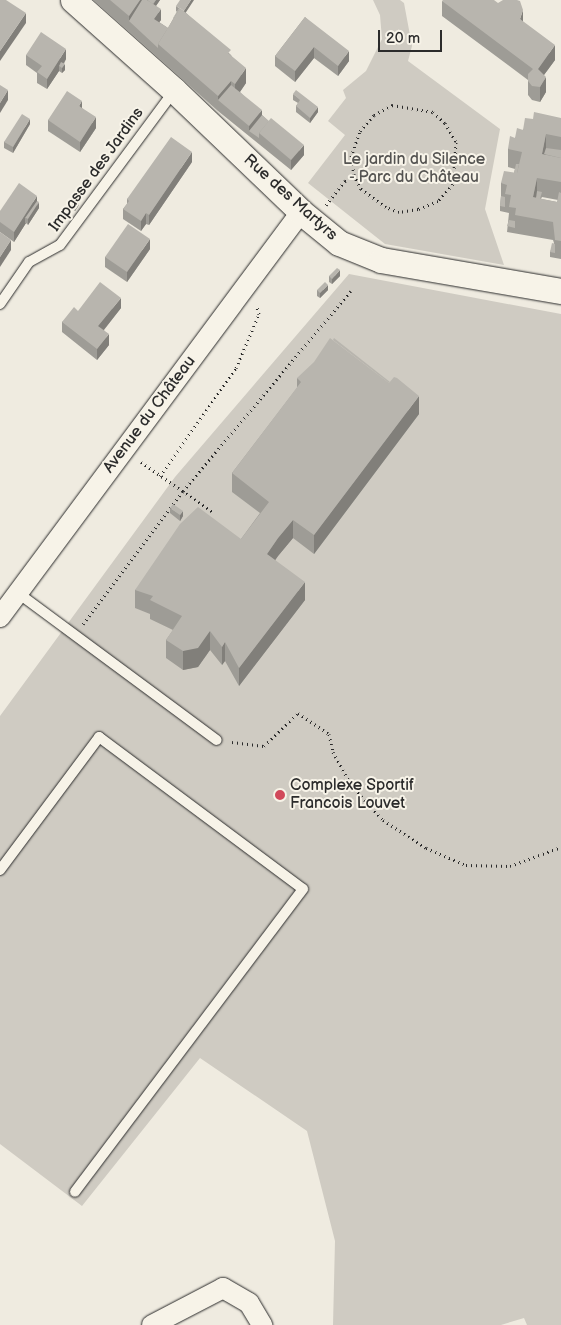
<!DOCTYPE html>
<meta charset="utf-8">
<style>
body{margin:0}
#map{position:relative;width:561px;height:1325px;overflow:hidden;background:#efebe0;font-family:"Balsamiq Sans",sans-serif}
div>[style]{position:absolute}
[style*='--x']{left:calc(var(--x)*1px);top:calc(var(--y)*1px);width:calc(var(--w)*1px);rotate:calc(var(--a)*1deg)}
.green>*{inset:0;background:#cfcbc2}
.path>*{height:3px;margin-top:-1.5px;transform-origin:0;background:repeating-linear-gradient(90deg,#2b2b2b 0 1px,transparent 0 5px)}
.roads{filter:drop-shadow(0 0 1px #2b2b2b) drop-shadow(0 0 1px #2b2b2b)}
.service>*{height:10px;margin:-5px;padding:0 5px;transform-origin:5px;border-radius:5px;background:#f7f3e8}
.minor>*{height:20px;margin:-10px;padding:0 10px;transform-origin:10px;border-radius:10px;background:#f7f3e8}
.tertiary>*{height:25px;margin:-12.5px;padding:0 12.5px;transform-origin:12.5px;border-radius:12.5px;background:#f7f3e8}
.wall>*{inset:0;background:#9e9c96}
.shaded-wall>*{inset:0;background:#817f7a}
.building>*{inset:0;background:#b8b5ae}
.dots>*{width:14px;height:14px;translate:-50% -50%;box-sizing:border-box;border:2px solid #f7f3e8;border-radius:50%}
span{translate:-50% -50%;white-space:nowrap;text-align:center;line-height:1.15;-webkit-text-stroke:4px #f7f3e8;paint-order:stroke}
.park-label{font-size:16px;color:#545351}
.street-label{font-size:16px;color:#2b2b2b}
.poi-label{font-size:16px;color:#2b2b2b}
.left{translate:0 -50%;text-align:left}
.scale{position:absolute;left:378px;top:30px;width:64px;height:22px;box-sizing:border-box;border:2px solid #2b2b2b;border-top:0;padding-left:6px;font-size:15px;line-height:18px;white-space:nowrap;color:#2b2b2b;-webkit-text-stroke:4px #f7f3e8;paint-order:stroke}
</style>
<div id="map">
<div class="green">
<div style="clip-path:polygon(373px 0,400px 0,404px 3px,412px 46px,408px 61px,500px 129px,485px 209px,504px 265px,385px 244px,308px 183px,345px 135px,328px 121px,346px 98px,343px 90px,366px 71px,382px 39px,380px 15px)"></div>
<div style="clip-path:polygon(349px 274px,561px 314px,561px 1325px,527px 1325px,524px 1318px,501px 1325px,333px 1325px,335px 1241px,307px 1131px,200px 1058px,82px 1206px,0 1144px,0 716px,175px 477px)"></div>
</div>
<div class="path">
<div style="--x:326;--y:205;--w:31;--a:-52"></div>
<div style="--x:345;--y:181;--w:11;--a:-34"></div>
<div style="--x:354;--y:175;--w:18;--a:-99"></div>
<div style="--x:351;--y:157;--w:28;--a:-71"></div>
<div style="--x:360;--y:131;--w:21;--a:-49"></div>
<div style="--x:374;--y:115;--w:21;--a:-29"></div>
<div style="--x:392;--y:105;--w:42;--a:9.7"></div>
<div style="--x:433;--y:112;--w:16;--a:43"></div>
<div style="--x:445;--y:123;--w:22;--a:60"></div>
<div style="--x:456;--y:142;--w:42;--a:94.1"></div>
<div style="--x:453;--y:184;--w:23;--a:131"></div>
<div style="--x:438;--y:201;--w:22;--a:158"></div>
<div style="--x:418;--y:209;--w:19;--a:171"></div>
<div style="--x:399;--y:212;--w:14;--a:-159"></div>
<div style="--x:386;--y:207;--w:31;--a:-144"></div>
<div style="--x:361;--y:189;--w:16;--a:-117"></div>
<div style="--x:141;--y:462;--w:88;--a:34.8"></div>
<div style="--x:160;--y:476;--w:132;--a:-54.9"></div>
<div style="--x:236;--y:368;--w:59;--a:-66.9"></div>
<div style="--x:259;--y:314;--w:7;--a:-106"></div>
<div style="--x:83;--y:624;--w:166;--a:-53.1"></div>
<div style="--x:183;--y:491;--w:261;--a:-50"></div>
<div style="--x:232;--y:742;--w:32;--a:7"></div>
<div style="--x:264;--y:746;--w:47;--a:-44.1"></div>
<div style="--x:298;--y:713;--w:37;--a:34"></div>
<div style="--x:329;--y:734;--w:18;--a:77"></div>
<div style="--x:333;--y:752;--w:38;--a:61"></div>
<div style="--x:351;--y:785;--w:47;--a:47.6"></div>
<div style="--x:383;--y:820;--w:51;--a:33.1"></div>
<div style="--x:426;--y:848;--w:43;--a:23"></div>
<div style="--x:466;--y:865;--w:44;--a:1.3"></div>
<div style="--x:510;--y:866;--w:54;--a:-20.4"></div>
</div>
<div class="roads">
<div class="service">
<div style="--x:0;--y:304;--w:51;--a:-55.4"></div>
<div style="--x:29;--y:262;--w:35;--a:-29"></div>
<div style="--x:60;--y:245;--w:192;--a:-53.5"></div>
<div style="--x:18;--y:593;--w:247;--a:36.5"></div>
<div style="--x:0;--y:870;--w:166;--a:-53.3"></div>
<div style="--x:99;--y:737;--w:254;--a:36.7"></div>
<div style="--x:303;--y:889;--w:379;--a:127"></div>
</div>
<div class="minor">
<div style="--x:0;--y:617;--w:505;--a:-53.38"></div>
<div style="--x:152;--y:1325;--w:80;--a:-27.5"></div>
<div style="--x:223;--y:1288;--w:30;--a:30"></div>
<div style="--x:249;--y:1303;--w:26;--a:59"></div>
</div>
<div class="tertiary">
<div style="--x:73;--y:0;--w:135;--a:41.7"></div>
<div style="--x:174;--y:90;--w:176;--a:43.8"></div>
<div style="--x:301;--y:212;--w:49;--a:39.2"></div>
<div style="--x:339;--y:243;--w:45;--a:22"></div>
<div style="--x:381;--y:260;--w:183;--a:9.8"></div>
</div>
</div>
<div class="wall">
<div style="clip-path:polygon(93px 0,160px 0,156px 6px,161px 20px,159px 22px,168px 28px,177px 12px,176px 11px,176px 6px,186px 13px,231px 55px,246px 83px,240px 92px,262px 115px,304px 155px,291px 170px,218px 111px)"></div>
<div style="clip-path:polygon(442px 1px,523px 22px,555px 60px,544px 75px,546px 92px,540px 102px,532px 100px,528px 95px,528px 80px,442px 16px)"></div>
<div style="clip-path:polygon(305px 17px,349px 61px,338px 76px,314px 58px,295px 82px,275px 66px,275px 56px)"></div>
<div style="clip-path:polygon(26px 55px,66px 59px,64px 64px,65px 70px,62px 73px,59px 71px,47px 89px,37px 83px,37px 73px,26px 65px)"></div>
<div style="clip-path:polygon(293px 94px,318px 112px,310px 123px,296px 112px,296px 106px,298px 103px,293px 100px)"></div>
<div style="clip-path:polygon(82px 108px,96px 128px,80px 152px,48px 131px,48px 120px)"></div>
<div style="clip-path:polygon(evenodd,561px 118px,561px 259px,550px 257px,550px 252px,554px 243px,553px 240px,507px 232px,509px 213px,500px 211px,500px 206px,501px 196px,501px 183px,514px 173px,515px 169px,508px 167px,508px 149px,515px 138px,533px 119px,561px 118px,542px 197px,558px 200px,557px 202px,541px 199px,542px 197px)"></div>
<div style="clip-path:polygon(30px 124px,13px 153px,4px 148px,4px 142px)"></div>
<div style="clip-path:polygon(192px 162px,149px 225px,146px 224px,141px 231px,123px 219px,123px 209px,127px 204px,127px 199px)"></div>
<div style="clip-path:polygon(37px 201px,39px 208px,28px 225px,26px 223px,14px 242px,0 232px,0 211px)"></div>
<div style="clip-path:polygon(70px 202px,79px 205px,75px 211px,70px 207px)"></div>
<div style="clip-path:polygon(150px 249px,127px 282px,105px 267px,105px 257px)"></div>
<div style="clip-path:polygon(329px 276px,340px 276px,332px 284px,329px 282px)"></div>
<div style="clip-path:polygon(317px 290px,328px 290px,320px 298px,317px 296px)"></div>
<div style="clip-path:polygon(121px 308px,104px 330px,109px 345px,97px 360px,62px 332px,62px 322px,78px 311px)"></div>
<div style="clip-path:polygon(297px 378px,419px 414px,314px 554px,293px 538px,278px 556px,275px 560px,305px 600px,239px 686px,225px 661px,222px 665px,210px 650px,198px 667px,183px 670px,166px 658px,166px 640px,173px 630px,150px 619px,150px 614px,135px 608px,135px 590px,241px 539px,260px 513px,232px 492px,232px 473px,297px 388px)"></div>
<div style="clip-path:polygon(170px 508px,183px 516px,180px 521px,170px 513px)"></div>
</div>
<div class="shaded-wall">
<div style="clip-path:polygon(140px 0,150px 0,129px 21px,129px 16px)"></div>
<div style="clip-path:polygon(156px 0,160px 0,151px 13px,151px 8px)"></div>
<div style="clip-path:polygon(191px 0,194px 0,177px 26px,177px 21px)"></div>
<div style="clip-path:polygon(161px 9px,161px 20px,154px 29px,154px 19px)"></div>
<div style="clip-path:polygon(523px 10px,523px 25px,520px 19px)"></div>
<div style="clip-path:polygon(26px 13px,26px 23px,0 61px,0 51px)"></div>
<div style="clip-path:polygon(555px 45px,555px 60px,538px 83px,538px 69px)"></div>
<div style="clip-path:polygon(314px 47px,314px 58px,295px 82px,295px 71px)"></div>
<div style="clip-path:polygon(66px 49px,66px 59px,61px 67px,59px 66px,59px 71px,47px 89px,47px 79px)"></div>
<div style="clip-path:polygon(349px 51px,349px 61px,338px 76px,338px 66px)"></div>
<div style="clip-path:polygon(65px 64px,65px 70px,62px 73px,62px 68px)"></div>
<div style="clip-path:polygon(246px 68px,246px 83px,235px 99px,235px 84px)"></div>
<div style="clip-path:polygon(546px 77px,546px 92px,540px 102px,540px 87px)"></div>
<div style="clip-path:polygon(231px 81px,231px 95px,218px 100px,218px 96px)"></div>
<div style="clip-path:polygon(8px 90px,8px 100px,0 113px,0 103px)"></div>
<div style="clip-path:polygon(82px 101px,82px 111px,79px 106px)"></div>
<div style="clip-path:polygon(318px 107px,318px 112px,310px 123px,310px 118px)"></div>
<div style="clip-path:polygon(262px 110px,262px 121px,249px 131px,249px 136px,249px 126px)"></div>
<div style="clip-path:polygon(96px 117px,96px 128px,80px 152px,80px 142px)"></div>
<div style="clip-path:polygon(30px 119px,30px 124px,13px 153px,13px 147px)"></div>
<div style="clip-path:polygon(546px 134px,546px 153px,542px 167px,542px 154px)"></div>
<div style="clip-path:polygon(304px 145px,304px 155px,291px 170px,291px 160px)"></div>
<div style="clip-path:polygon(192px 152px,192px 162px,149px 225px,149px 215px)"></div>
<div style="clip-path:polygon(537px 178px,537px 197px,534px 210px,533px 197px)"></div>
<div style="clip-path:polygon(37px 196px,37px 206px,39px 202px,39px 208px,28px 225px,28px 219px,25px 218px,25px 223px,26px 223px,14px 242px,14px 232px)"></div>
<div style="clip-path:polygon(79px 200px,79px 205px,75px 211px,75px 205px)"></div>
<div style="clip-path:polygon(146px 213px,146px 224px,141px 231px,141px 221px)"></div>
<div style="clip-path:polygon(150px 239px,150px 249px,127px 282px,127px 272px)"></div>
<div style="clip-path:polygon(11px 240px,11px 250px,0 267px,0 257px)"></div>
<div style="clip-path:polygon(340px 270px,340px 276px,332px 284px,332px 279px)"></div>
<div style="clip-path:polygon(328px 285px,328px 290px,320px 298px,320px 293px)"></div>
<div style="clip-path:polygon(121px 298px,121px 308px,98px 337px,98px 326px)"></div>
<div style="clip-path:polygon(109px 334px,109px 345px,97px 360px,97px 349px)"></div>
<div style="clip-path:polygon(419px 396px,419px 414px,314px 554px,314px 535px)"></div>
<div style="clip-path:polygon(183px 511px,183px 516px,180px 521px,180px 515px)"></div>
<div style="clip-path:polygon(293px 520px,293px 538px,278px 556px,267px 572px,267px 554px,278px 538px)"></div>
<div style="clip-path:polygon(305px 582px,305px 600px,239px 686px,239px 668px)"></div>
<div style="clip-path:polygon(210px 631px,210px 650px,198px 667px,183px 670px,183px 651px)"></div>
<div style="clip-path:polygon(225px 642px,225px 661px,222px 665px,222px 647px)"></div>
</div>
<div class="building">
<div style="clip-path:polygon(0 0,6px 0,26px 13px,0 51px)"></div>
<div style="clip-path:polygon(110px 0,140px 0,129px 16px)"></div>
<div style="clip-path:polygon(142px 0,147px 0,161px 9px,154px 19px,168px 28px,158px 44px,158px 48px,129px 21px)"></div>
<div style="clip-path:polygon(147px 0,156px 0,153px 4px)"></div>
<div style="clip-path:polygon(180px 0,191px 0,184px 11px,180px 8px,173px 19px,173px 18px,179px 8px,176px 6px)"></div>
<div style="clip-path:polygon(443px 0,494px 0,498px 3px,503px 0,517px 0,520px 1px,523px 10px,520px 19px,555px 45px,538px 69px,546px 77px,540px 87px,532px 86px,528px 81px,528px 74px,533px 69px,442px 1px)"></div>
<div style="clip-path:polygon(180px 8px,231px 50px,228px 53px,246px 68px,235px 84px,231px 81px,218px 96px,158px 44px)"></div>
<div style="clip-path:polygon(305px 17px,349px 51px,338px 66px,314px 47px,295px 71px,275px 56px)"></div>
<div style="clip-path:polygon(41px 32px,66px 49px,47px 79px,37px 72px,42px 66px,26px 55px)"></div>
<div style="clip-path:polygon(61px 62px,65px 64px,62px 68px,59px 66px)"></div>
<div style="clip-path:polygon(0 85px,8px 90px,0 103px)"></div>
<div style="clip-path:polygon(231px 85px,262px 110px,249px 126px,218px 100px)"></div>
<div style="clip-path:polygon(296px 90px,318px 107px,310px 118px,296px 106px,300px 100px,293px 94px)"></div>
<div style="clip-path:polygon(67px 91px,82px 101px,79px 106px,96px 117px,80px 142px,48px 120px)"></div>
<div style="clip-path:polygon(534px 112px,561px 118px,561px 137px,546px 134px,542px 154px,561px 158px,561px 182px,537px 178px,533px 197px,557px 202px,559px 192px,561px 193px,561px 241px,555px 240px,553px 222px,515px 215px,516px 208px,509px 207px,511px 195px,505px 194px,507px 185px,501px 183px,504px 171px,517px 173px,522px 152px,508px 149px,510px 136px,515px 138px,517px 128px,523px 130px,525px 118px,533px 119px)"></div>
<div style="clip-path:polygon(22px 114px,30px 119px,13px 147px,4px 142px)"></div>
<div style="clip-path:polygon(262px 115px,269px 121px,259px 133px,259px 138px,249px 131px)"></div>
<div style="clip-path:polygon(271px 118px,304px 145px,291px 160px,259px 133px)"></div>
<div style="clip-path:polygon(171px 137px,192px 152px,149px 215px,146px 213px,141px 221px,123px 209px,129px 201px,127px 199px)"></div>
<div style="clip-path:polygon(546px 148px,561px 150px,561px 158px,544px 154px)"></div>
<div style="clip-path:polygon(516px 164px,519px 164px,517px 173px,514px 173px)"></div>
<div style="clip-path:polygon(19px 183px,37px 196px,14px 232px,0 222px,0 211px)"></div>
<div style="clip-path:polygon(537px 191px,542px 192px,540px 199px,536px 198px)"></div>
<div style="clip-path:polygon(73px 196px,79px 200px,75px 205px,70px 202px)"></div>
<div style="clip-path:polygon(501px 196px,505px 197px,505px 207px,500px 206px)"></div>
<div style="clip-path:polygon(37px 201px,39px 202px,28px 219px,25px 218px)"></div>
<div style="clip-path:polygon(509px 220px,515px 221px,515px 228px,507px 226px)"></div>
<div style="clip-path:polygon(128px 224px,150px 239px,127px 272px,105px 257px)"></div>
<div style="clip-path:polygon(0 232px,11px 240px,0 257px)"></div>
<div style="clip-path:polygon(552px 243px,555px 244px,555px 253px,550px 252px)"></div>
<div style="clip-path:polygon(337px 268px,340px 270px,332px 279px,329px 276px)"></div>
<div style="clip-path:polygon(100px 282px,121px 298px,98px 326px,109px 334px,97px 349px,62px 322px,74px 307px,78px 311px)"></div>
<div style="clip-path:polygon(325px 282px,328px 285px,320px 293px,317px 290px)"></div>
<div style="clip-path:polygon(330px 338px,389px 383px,394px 377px,397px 378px,419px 396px,314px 535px,293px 520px,278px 538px,267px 554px,305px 582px,239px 668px,225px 642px,222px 647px,210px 631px,198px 648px,183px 651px,166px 640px,182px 616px,150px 600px,153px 596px,135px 590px,180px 524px,198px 507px,241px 539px,269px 502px,232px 473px,301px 382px,297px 378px,314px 362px)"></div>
<div style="clip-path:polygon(334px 338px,390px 382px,389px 383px,333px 340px)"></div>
<div style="clip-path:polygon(173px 504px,183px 511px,180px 515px,170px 508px)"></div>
</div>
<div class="dots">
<div style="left:280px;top:795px;background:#d1495b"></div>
</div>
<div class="park-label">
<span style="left:414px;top:169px">Le jardin du Silence<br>- Parc du Château</span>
</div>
<div class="street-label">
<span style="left:97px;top:170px;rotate:-54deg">Impasse des Jardins</span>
<span style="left:290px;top:198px;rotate:42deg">Rue des Martyrs</span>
<span style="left:150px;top:415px;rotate:-53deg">Avenue du Château</span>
</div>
<div class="poi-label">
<span class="left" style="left:290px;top:795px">Complexe Sportif<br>Francois Louvet</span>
</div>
<div class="scale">20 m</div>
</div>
